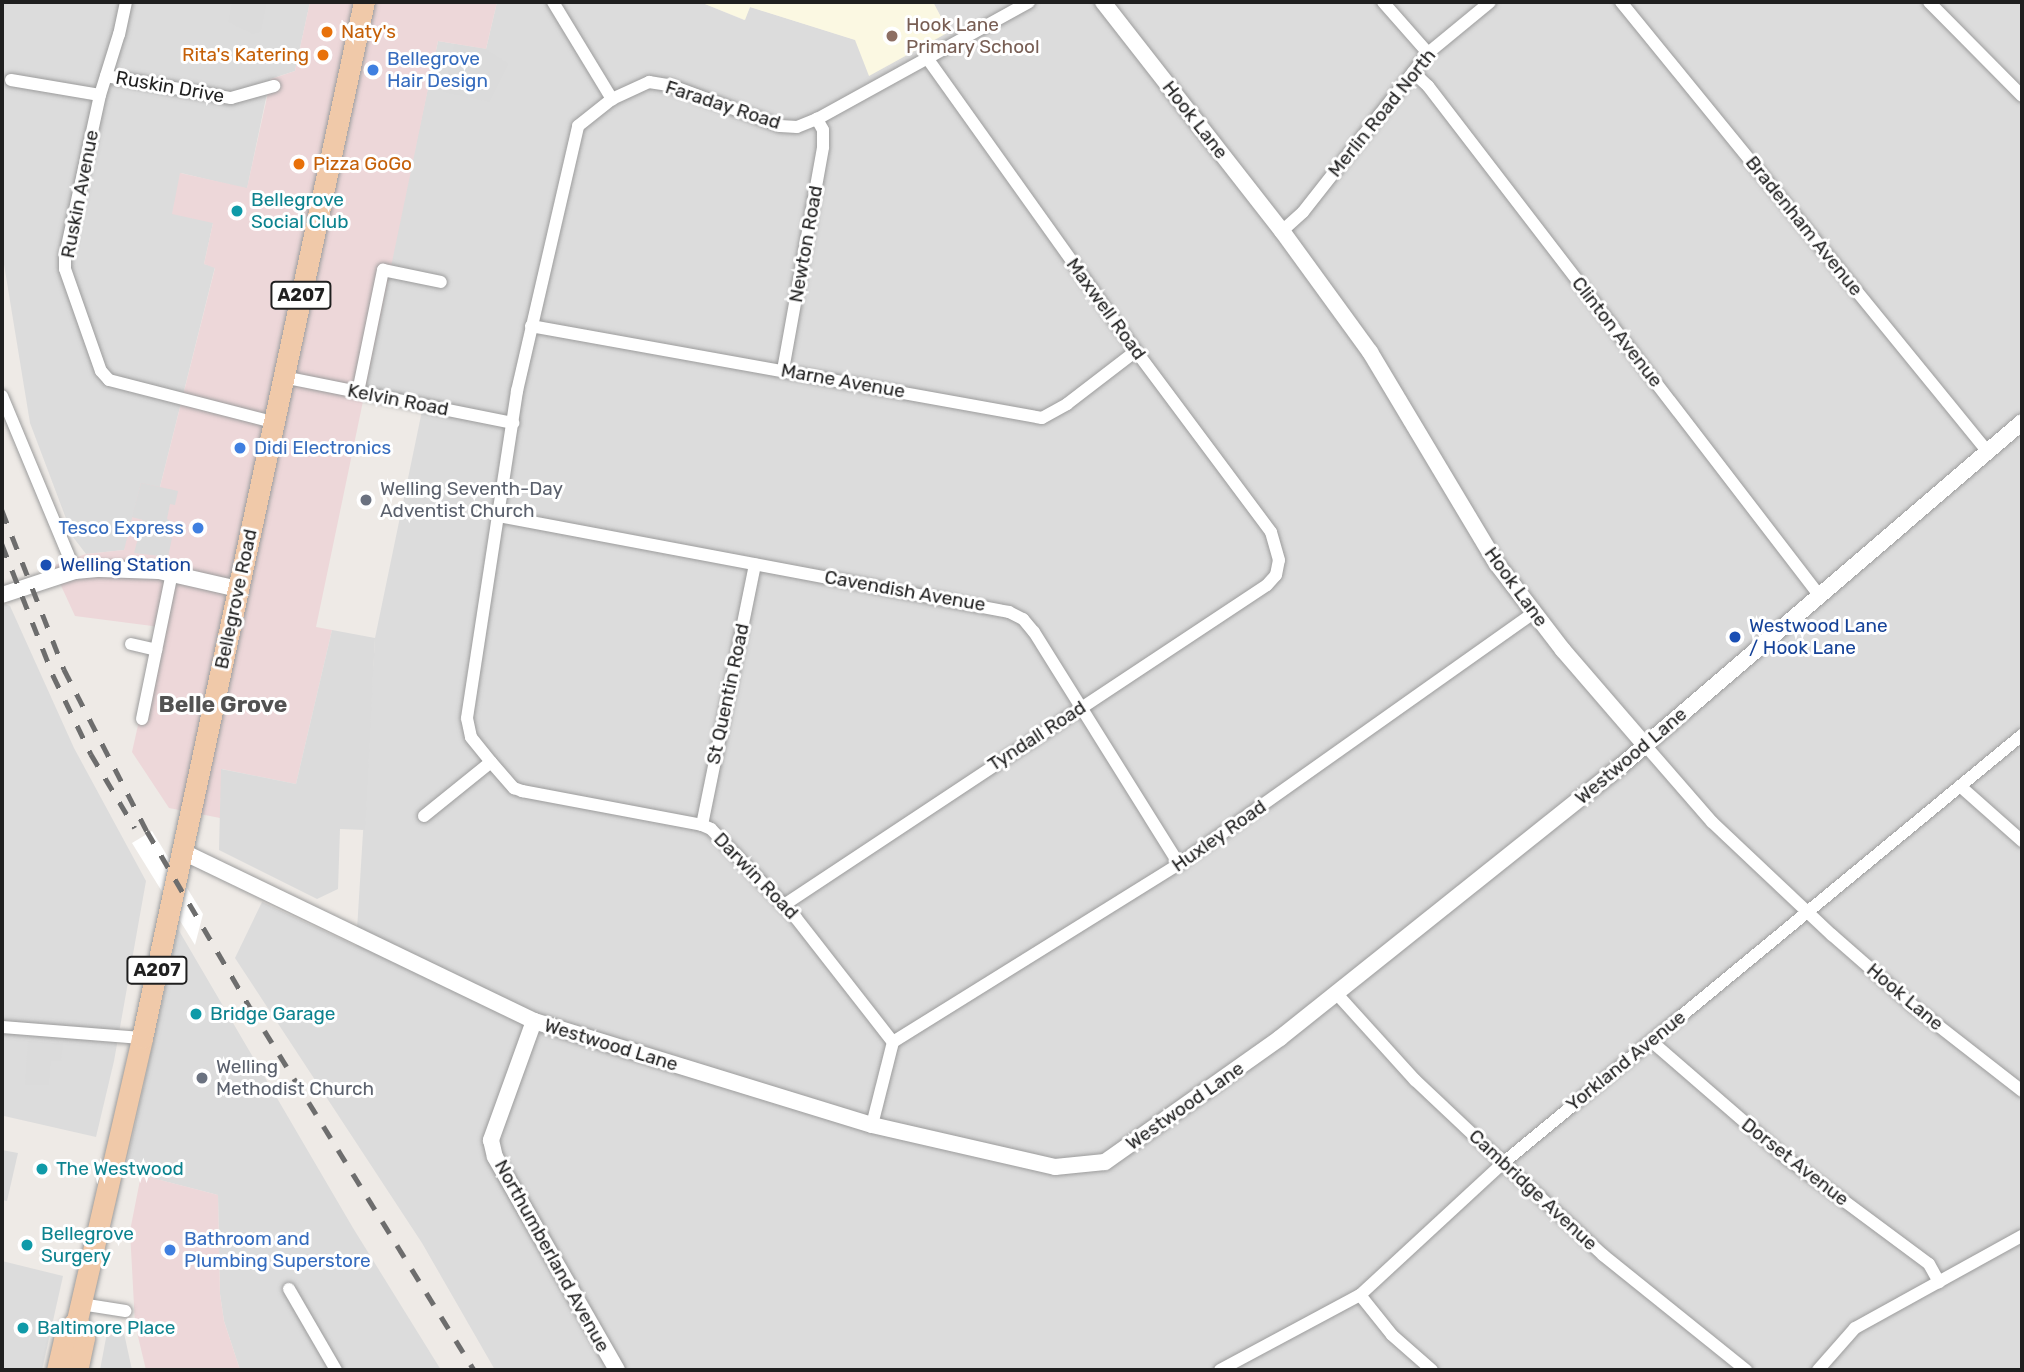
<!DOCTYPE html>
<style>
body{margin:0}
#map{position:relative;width:2024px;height:1372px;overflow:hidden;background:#eeeae6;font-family:Rubik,sans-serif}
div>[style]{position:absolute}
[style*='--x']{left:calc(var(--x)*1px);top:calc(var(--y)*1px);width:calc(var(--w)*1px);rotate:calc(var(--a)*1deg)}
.residential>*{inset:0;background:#dcdcdc}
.commercial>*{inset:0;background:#edd7d9}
.education>*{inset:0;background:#fbf8e2}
.parking>*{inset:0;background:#dbdbdb}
.pier>*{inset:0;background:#fff}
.roads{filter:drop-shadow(0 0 2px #9c9c9c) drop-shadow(0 0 2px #9c9c9c)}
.minor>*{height:12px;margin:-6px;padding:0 6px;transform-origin:6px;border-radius:6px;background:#fff}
.tertiary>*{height:16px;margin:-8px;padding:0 8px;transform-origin:8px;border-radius:8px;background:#fff}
.primary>*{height:21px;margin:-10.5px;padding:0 10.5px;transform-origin:10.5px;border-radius:10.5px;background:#f0c9a9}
.rail>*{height:4.5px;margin-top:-2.25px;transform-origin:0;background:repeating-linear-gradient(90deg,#6d6d6d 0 14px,transparent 0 28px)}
.dots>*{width:19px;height:19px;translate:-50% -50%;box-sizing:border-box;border:4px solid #fff;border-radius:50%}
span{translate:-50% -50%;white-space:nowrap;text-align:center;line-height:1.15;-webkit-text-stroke:6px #fff;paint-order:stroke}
.shield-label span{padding:2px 5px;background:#fff;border:2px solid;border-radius:5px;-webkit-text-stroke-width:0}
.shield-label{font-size:18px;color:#1f1f1f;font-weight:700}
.education-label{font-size:19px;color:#785e54}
.left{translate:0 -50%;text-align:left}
.food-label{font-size:19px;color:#c56008}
.right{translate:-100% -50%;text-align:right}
.shop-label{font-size:19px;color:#366cbe}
.street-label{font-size:19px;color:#1f1f1f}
.culture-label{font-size:19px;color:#0d838f}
.worship-label{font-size:19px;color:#5b616d}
.transit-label{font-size:19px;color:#164399}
.quarter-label{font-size:23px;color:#525252;font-weight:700}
.frame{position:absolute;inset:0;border:4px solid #1f1f1f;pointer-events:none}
</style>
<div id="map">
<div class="residential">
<div style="clip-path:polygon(2px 2px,310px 2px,295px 71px,270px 79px,247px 189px,181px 173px,213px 223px,204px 264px,215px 267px,160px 487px,124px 550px,86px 554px,73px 537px,30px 423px,2px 252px)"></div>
<div style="clip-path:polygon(497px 2px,700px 2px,744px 20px,750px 7px,856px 40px,949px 32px,933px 2px,2022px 2px,2022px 1370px,495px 1370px,422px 1243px,235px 958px,262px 902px,356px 946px,375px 638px,424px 401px,364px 387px,438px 41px,486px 49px)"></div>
<div style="clip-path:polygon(2px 603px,10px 606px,74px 748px,146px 881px,114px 1061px,96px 1137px,4px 1116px,2px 1122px)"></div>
<div style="clip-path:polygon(178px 929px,353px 1228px,441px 1370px,240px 1370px,224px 1321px,220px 1294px,218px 1195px,125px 1171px)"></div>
<div style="clip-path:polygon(2px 1261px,63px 1276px,42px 1370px,2px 1370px)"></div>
</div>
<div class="commercial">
<div style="clip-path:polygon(310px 2px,497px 2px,486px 49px,438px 41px,316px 627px,332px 630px,296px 784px,222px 769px,220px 818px,169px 808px,132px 752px,160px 627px,75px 616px,52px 566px,86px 554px,124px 550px,141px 483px,160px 487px,215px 268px,204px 264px,213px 223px,172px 214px,180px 173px,247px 188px,271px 79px,295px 71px)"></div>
<div style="clip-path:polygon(141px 1175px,218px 1195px,220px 1294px,224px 1321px,240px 1370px,146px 1370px,135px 1324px,130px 1231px)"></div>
</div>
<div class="education">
<div style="clip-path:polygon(700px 2px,933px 2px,949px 32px,869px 76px,855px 40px,750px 7px,745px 20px)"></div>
</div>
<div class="parking">
<div style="clip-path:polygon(232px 2px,267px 2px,261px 32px,253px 34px,228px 22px)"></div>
<div style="clip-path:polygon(454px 44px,486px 49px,509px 64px,490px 102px,443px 92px)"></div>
<div style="clip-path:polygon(141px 483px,178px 491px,175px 505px,170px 504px,167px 519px,169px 520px,166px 536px,172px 538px,168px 557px,134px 553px,143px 520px,132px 517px)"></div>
<div style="clip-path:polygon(332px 630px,375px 638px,365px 830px,340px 829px,338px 889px,317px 899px,219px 850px,221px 769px,296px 784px)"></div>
<div style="clip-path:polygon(28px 1041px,63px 1044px,61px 1061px,51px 1061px,49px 1085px,25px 1085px)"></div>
<div style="clip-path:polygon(2px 1150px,18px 1153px,7px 1201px,2px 1200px)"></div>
<div style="clip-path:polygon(109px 1322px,122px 1324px,132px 1370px,100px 1370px)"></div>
</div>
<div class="pier">
<div style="clip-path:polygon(152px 831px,203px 914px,195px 945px,132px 843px)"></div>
</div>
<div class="roads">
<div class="minor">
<div style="--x:126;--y:2;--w:33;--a:102"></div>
<div style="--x:119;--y:34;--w:64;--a:107.3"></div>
<div style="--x:100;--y:95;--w:164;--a:102.3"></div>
<div style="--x:65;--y:255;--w:14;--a:90"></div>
<div style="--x:65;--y:269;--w:108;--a:70.6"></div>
<div style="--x:101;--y:371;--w:12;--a:48"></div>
<div style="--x:109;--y:380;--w:169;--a:14.4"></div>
<div style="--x:553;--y:2;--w:114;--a:58.7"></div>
<div style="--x:1383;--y:2;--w:68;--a:48.6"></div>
<div style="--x:1621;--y:2;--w:579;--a:50.81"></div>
<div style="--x:1929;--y:2;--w:132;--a:45.3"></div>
<div style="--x:1413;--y:72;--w:21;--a:43"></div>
<div style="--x:1428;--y:86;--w:642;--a:52.47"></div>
<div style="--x:106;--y:76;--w:127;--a:10"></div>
<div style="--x:231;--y:98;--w:45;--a:-15.6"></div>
<div style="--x:11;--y:80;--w:90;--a:9.6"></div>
<div style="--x:1282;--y:231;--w:28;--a:-42"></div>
<div style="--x:1303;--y:212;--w:202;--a:-51.8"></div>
<div style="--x:1428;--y:53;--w:80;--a:-39.4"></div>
<div style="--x:531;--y:326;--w:519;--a:10.21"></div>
<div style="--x:1042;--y:418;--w:29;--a:-29"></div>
<div style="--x:1067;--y:404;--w:87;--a:-37.5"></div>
<div style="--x:783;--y:370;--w:227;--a:-79.8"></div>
<div style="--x:823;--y:147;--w:17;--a:-90"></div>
<div style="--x:823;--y:130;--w:13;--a:-119"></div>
<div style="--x:283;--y:377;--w:235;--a:11.3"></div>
<div style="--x:358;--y:392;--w:125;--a:-78.4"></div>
<div style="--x:383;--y:270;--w:59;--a:11.7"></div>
<div style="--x:2;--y:396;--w:190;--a:67.4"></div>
<div style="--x:499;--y:516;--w:519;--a:10.66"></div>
<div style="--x:1009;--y:612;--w:16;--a:27"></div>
<div style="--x:1023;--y:619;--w:17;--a:50"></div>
<div style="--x:1034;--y:632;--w:274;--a:58"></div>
<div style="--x:131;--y:644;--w:26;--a:13"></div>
<div style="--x:142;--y:719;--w:149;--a:-78.4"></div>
<div style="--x:1645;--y:745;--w:102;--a:49"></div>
<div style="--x:1712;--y:822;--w:165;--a:43.3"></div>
<div style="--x:1832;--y:935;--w:108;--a:41.2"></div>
<div style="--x:1913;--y:1006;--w:138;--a:37.9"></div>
<div style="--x:491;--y:762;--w:35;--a:49"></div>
<div style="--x:514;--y:788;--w:9;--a:21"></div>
<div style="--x:522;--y:791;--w:183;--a:10.7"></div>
<div style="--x:702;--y:825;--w:10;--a:24"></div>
<div style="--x:711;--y:829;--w:123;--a:46.3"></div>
<div style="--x:796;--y:918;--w:157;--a:52"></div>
<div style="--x:1960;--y:786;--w:83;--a:41.6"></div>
<div style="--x:424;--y:816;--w:86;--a:-38.9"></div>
<div style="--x:491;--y:762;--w:32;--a:-129"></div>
<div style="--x:471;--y:737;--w:19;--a:-102"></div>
<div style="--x:467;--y:718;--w:331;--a:-81.3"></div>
<div style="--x:517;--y:391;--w:272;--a:-77"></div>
<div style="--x:578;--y:126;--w:43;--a:-38.5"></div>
<div style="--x:612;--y:99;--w:41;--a:-24.7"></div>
<div style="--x:649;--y:82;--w:20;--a:9"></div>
<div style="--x:669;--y:85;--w:118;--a:20.3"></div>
<div style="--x:780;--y:126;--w:17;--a:3"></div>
<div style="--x:797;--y:127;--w:22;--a:-22"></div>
<div style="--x:817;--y:119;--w:242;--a:-28.9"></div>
<div style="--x:702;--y:825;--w:266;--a:-78.5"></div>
<div style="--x:784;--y:905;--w:579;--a:-33.53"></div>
<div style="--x:1267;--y:585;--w:13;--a:-48"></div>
<div style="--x:1276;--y:575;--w:15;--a:-79"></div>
<div style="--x:1279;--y:560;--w:29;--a:-106"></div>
<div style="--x:1271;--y:532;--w:226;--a:-126.7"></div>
<div style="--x:1136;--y:351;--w:359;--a:-125.5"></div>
<div style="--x:1336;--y:993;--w:118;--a:47.8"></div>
<div style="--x:1415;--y:1080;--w:121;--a:43.3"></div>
<div style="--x:1503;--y:1163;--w:136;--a:42.6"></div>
<div style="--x:1603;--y:1255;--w:184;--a:38.8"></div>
<div style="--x:2;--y:1027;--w:140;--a:4.5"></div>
<div style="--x:1651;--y:1041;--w:177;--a:40.9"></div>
<div style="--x:1785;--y:1157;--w:179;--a:36.6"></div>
<div style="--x:1929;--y:1264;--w:21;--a:61"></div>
<div style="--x:893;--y:1042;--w:337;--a:-31.9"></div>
<div style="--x:1179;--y:864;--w:435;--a:-35.3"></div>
<div style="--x:872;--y:1125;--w:86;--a:-75.8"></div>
<div style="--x:289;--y:1289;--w:94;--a:59.9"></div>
<div style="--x:1360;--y:1295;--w:51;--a:51.3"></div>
<div style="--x:1392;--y:1335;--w:53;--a:41.2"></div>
<div style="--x:81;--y:1304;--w:45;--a:9"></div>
<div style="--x:1220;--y:1370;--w:159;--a:-28.2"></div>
<div style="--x:1360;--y:1295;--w:195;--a:-42.7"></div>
<div style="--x:1503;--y:1163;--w:673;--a:-39.51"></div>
<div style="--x:1818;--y:1370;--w:56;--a:-48.6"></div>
<div style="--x:1855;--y:1328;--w:191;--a:-28.9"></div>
</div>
<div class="tertiary">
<div style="--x:1103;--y:2;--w:291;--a:52"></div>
<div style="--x:1282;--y:231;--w:150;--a:54"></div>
<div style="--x:1370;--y:352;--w:247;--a:59.1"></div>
<div style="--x:1497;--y:564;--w:108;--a:52.5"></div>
<div style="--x:1563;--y:650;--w:125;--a:49.2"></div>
<div style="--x:2;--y:595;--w:77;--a:-18.2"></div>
<div style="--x:75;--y:571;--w:25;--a:-5"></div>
<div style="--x:100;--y:569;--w:59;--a:1.9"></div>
<div style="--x:159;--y:571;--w:81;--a:12.8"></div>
<div style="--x:181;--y:851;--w:392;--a:25.7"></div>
<div style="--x:534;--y:1021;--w:354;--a:17.1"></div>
<div style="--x:872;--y:1125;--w:188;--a:12.9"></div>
<div style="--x:1055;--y:1167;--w:50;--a:-5.7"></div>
<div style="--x:1105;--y:1162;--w:214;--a:-35.3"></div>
<div style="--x:1280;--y:1038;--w:436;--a:-38.6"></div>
<div style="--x:1621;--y:766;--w:528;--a:-40.62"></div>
<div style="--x:534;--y:1021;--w:127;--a:109.9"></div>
<div style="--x:491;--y:1140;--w:17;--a:77"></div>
<div style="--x:495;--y:1157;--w:245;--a:60.2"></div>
</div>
<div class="primary">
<div style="--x:77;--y:1320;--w:19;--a:69"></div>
<div style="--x:84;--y:1338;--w:33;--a:102"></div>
<div style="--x:57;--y:1370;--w:37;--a:-77"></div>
<div style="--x:65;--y:1334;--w:18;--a:-49"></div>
<div style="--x:77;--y:1320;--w:289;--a:-77"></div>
<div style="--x:142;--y:1038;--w:1060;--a:-77.91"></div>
</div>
</div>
<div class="rail">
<div style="--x:2;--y:510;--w:171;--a:68.7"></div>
<div style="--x:64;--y:669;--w:182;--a:62.9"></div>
<div style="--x:147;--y:831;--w:204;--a:59.7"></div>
<div style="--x:250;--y:1007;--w:427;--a:58.3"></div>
<div style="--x:2;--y:544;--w:141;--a:68.7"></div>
<div style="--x:53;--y:675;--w:88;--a:64.3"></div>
<div style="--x:91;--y:754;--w:86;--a:59.3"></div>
</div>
<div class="dots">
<div style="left:327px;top:32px;background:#e8710a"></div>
<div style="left:892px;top:36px;background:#8d6e63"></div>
<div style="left:323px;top:55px;background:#e8710a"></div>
<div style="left:373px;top:70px;background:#3f7fe0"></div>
<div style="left:299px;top:164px;background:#e8710a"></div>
<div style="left:237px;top:211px;background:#0f9aa8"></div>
<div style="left:240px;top:448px;background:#3f7fe0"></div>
<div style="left:366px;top:500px;background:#6b7280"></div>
<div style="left:198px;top:528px;background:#3f7fe0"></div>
<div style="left:46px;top:565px;background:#1a4fb4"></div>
<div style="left:1735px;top:637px;background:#1a4fb4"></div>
<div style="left:196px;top:1014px;background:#0f9aa8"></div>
<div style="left:202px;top:1078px;background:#6b7280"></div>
<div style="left:42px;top:1169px;background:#0f9aa8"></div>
<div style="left:27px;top:1245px;background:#0f9aa8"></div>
<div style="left:170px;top:1250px;background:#3f7fe0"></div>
<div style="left:23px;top:1328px;background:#0f9aa8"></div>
</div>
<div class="shield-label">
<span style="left:301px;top:295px">A207</span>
<span style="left:157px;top:970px">A207</span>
</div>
<div class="education-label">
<span class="left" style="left:906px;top:36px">Hook Lane<br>Primary School</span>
</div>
<div class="food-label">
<span class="left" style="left:341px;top:32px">Naty's</span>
<span class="right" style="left:309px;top:55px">Rita's Katering</span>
<span class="left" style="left:313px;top:164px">Pizza GoGo</span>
</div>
<div class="shop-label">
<span class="left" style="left:387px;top:70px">Bellegrove<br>Hair Design</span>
<span class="left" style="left:254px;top:448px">Didi Electronics</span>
<span class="right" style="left:184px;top:528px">Tesco Express</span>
<span class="left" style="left:184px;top:1250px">Bathroom and<br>Plumbing Superstore</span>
</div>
<div class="street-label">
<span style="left:170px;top:87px;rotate:10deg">Ruskin Drive</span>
<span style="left:723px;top:105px;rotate:18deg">Faraday Road</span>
<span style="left:1382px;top:113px;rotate:-51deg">Merlin Road North</span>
<span style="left:1195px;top:120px;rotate:52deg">Hook Lane</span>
<span style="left:80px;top:194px;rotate:-79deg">Ruskin Avenue</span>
<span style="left:1804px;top:226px;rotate:51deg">Bradenham Avenue</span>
<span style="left:806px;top:244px;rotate:-80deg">Newton Road</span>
<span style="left:1106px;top:309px;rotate:54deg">Maxwell Road</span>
<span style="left:1617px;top:332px;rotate:52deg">Clinton Avenue</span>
<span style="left:843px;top:381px;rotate:10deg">Marne Avenue</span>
<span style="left:398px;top:400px;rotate:11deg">Kelvin Road</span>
<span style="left:1516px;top:587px;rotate:54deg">Hook Lane</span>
<span style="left:905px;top:591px;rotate:10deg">Cavendish Avenue</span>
<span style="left:236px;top:599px;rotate:-78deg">Bellegrove Road</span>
<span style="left:728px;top:694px;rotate:-78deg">St Quentin Road</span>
<span style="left:1037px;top:736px;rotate:-33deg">Tyndall Road</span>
<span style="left:1631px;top:756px;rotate:-40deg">Westwood Lane</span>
<span style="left:1219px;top:836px;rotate:-35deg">Huxley Road</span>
<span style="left:756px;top:876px;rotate:46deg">Darwin Road</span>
<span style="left:1905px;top:997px;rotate:40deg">Hook Lane</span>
<span style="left:611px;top:1045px;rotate:17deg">Westwood Lane</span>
<span style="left:1626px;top:1061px;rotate:-39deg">Yorkland Avenue</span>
<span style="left:1185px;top:1106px;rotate:-35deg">Westwood Lane</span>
<span style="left:1795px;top:1162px;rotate:38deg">Dorset Avenue</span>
<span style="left:1533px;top:1190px;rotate:43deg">Cambridge Avenue</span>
<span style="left:552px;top:1256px;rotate:61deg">Northumberland Avenue</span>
</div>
<div class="culture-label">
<span class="left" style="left:251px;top:211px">Bellegrove<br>Social Club</span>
<span class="left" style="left:210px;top:1014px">Bridge Garage</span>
<span class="left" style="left:56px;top:1169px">The Westwood</span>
<span class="left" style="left:41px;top:1245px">Bellegrove<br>Surgery</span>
<span class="left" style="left:37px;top:1328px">Baltimore Place</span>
</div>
<div class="worship-label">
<span class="left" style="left:380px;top:500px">Welling Seventh-Day<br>Adventist Church</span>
<span class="left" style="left:216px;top:1078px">Welling<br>Methodist Church</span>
</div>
<div class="transit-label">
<span class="left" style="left:60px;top:565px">Welling Station</span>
<span class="left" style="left:1749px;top:637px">Westwood Lane<br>/ Hook Lane</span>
</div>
<div class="quarter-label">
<span style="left:223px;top:704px">Belle Grove</span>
</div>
<div class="frame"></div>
</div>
